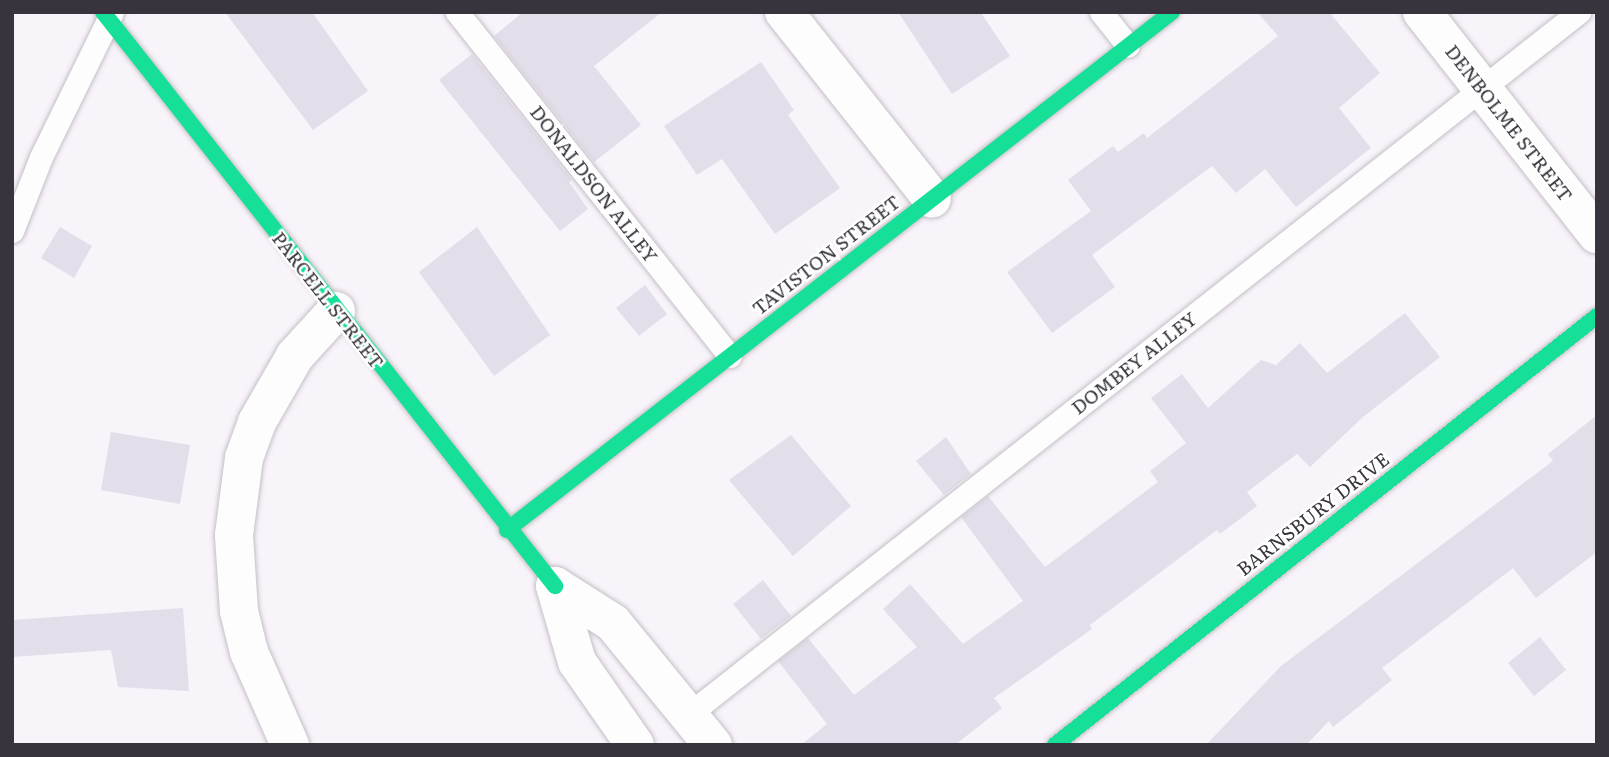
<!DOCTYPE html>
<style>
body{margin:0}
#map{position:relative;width:1609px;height:757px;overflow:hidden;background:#f8f4fa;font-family:Literata,serif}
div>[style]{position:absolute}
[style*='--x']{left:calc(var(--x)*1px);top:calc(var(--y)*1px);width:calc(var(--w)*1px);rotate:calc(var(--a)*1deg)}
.building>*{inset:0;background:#e3deea}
.roads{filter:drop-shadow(0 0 2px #c4bfc6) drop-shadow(0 0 2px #c4bfc6)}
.lane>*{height:23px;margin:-11.5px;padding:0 11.5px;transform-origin:11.5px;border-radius:11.5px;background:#fefdfe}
.street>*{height:38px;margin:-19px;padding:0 19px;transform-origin:19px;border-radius:19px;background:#fefdfe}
.fast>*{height:16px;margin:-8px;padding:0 8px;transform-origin:8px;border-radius:8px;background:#16e098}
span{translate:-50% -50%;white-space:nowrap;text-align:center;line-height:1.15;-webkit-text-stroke:5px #fff;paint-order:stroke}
.street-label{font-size:19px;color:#38333c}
.frame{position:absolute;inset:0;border:14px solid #38333c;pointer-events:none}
</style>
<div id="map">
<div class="building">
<div style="clip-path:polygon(225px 12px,312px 12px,368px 91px,313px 130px)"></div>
<div style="clip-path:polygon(523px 12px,662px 12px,594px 66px,641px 125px,594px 162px,494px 36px)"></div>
<div style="clip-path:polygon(898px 12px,981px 13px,1010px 56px,952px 94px)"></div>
<div style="clip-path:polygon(1257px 12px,1329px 12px,1380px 73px,1339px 108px,1371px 148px,1296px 207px,1265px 169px,1236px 193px,1212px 166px,1092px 255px,1115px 287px,1052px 333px,1007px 272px,1091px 211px,1068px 180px,1113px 146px,1118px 152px,1144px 133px,1147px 138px,1278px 36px)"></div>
<div style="clip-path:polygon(472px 54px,572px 180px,569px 182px,588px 209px,560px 231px,439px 80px)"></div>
<div style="clip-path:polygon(761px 62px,794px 110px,788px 115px,840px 188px,775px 234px,722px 159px,697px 175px,664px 126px)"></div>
<div style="clip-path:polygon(60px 227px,92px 246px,74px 278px,41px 258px)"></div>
<div style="clip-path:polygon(477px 227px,550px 335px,494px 376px,419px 272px)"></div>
<div style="clip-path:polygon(645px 285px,667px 314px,639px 336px,616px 308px)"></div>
<div style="clip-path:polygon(1405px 313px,1440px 357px,1363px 417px,1310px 467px,1297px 454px,1247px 492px,1257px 506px,1220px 534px,1217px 530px,1090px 625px,1092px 629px,994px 698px,1002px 708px,955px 745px,801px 745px,827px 724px,778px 661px,808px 638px,854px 695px,917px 647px,883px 609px,910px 584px,963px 644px,1023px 601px,961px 517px,988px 496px,1045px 567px,1158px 482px,1150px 471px,1186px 443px,1151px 398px,1182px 374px,1208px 408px,1261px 360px,1276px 365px,1300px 343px,1327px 373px)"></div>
<div style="clip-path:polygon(1597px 415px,1597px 552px,1536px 598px,1513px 568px,1382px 668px,1392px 680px,1333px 727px,1329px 721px,1306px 745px,1206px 745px,1281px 666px,1553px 461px,1548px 454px)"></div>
<div style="clip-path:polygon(111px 432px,190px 445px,180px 504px,101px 490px)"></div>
<div style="clip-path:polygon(791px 435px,851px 506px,793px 556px,729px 480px)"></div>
<div style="clip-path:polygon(946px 437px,971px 474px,944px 495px,916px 461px)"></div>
<div style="clip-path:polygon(763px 580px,791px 616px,761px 639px,733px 604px)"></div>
<div style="clip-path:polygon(183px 608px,189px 691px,118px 687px,111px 650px,12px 657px,12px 620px)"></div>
<div style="clip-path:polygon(1540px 637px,1566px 670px,1534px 696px,1508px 663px)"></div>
</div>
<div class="roads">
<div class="lane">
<div style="--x:457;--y:12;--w:439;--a:51.6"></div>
<div style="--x:1101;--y:12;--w:43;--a:51.5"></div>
<div style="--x:12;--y:231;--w:79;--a:-68.6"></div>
<div style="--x:41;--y:157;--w:161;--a:-63.9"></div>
<div style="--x:689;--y:714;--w:1134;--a:-38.27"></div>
</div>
<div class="street">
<div style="--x:784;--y:12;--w:238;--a:51.6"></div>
<div style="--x:1422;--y:12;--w:283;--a:51.8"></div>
<div style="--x:290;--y:745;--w:102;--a:-113.8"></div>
<div style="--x:249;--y:652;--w:42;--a:-103.7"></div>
<div style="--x:239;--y:611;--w:76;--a:-93.8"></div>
<div style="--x:234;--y:535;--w:78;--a:-82.6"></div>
<div style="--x:244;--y:458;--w:38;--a:-70"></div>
<div style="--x:257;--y:422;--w:76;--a:-60.1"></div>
<div style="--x:295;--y:356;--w:61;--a:-47.7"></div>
<div style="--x:635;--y:745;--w:101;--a:-124.9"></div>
<div style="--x:577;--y:662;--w:79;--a:-106.1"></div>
<div style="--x:555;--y:586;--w:69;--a:32.5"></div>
<div style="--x:613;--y:623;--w:158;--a:50.7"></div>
</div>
<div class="fast">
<div style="--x:103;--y:12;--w:731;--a:51.78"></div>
<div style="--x:507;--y:530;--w:843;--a:-37.92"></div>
<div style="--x:1055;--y:745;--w:691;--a:-38.36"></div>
</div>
</div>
<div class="street-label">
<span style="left:1509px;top:123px;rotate:52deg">DENBOLME STREET</span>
<span style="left:594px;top:184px;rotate:52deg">DONALDSON ALLEY</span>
<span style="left:826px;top:255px;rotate:-38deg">TAVISTON STREET</span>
<span style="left:328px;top:300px;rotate:52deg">PARCELL STREET</span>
<span style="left:1134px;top:363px;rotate:-38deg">DOMBEY ALLEY</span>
<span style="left:1313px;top:514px;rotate:-38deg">BARNSBURY DRIVE</span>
</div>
<div class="frame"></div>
</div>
